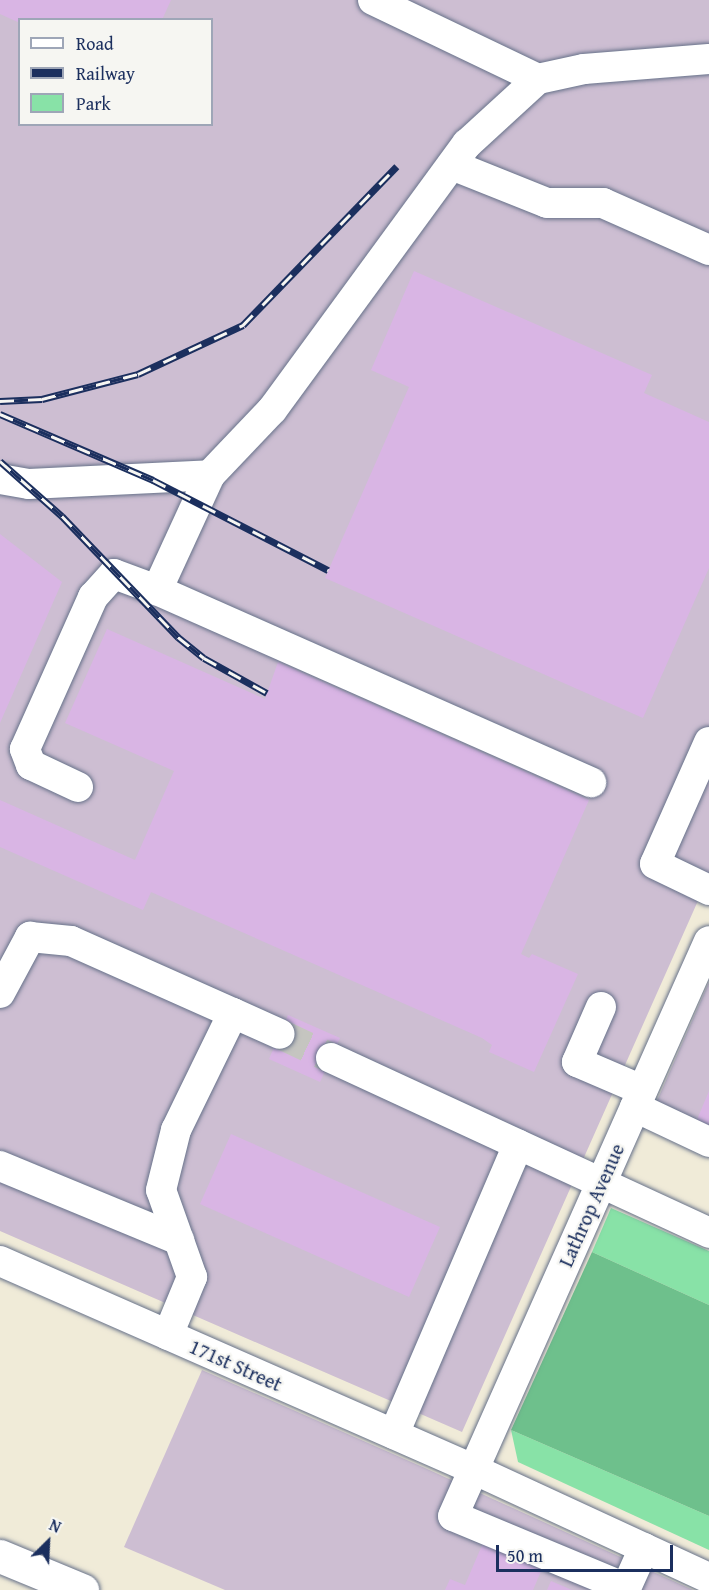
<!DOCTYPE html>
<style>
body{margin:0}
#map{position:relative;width:709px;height:1590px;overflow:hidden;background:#f0ebd8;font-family:"Gentium Book Plus",serif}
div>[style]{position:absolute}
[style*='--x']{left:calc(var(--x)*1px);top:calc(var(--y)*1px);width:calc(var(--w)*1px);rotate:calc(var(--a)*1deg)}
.industrial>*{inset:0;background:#cdbed2}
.green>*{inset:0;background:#88e2a7}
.forest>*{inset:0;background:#6ec08c}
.building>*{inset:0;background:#d9b5e4}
.minor-tunnel>*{height:30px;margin-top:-15px;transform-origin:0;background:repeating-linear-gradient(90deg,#c5c5c0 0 30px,transparent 0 45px)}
.roads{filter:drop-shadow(0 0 2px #667189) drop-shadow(0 0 2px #667189)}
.minor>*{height:30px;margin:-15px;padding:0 15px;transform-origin:15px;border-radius:15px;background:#fff}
.highway>*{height:33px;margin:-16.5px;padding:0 16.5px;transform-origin:16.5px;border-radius:16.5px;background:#fff}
.rail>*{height:7px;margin-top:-3.5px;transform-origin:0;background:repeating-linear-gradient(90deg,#f6f6f2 0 14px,#1b2f5e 0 28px);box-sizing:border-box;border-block:2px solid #1b2f5e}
span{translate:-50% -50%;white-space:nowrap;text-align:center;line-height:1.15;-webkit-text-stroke:4.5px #f6f6f2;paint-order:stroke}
.street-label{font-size:20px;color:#1b2f5e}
.legend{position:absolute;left:18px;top:18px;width:195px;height:108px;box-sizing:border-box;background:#f6f6f2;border:2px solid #9ea6b7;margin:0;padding:8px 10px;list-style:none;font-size:18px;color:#1b2f5e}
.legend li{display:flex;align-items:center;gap:12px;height:30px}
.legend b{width:30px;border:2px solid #9ea6b7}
.north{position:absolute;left:18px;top:1512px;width:60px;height:60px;-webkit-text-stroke:4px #f6f6f2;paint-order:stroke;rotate:24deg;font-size:16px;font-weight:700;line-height:24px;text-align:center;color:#1b2f5e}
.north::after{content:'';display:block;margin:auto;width:21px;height:27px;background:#1b2f5e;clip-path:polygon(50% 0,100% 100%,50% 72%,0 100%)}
.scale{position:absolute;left:496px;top:1545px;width:177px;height:27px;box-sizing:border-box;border:3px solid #1b2f5e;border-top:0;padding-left:8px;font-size:18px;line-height:21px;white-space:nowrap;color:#1b2f5e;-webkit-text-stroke:4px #f6f6f2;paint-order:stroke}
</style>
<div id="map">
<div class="industrial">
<div style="clip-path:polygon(evenodd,0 0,709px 0,709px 876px,462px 1432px,0 1231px,0 0,20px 20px,212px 20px,212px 124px,20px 124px,20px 20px)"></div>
<div style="clip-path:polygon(709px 982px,709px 1155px,646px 1126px)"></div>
<div style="clip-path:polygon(202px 1370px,425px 1468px,693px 1590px,225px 1590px,124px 1547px)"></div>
</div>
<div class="green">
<div style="clip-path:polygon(611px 1208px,709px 1251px,709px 1305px,592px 1252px)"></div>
<div style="clip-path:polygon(511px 1430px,709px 1516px,709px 1550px,518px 1462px)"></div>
</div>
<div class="forest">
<div style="clip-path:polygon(592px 1252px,709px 1305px,709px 1516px,511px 1430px)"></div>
</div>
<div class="building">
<div style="clip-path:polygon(0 0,171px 0,162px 20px,20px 20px,20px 23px,0 14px)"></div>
<div style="clip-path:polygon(414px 271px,652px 375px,644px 393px,709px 422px,709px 568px,643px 718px,325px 578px,409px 387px,371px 370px)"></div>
<div style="clip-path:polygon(0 534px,62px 582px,0 723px)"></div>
<div style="clip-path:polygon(107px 629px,265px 699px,278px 662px,589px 800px,521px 954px,529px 958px,532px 954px,578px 974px,534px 1072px,489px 1052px,492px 1045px,482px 1038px,151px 892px,143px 910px,0 847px,0 800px,135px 860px,174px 771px,65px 723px)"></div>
<div style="clip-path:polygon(288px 1015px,340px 1038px,320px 1082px,269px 1059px)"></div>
<div style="clip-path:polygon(709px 1091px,709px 1128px,696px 1122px)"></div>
<div style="clip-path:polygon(231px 1134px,440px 1227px,409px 1297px,200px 1204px)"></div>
<div style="clip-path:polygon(483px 1543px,542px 1569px,533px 1590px,445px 1590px,450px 1579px,465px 1585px)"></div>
<div style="clip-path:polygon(551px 1581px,572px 1590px,547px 1590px)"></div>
</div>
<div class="minor-tunnel">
<div style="--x:280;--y:1034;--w:56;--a:25.2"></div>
</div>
<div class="roads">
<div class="minor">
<div style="--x:373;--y:0;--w:183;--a:25.6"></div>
<div style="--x:538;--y:79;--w:47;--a:-12.3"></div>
<div style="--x:584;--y:69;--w:125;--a:-4.6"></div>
<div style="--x:452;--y:165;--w:102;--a:21.8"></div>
<div style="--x:547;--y:203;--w:56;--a:0"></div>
<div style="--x:603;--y:203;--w:116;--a:23.9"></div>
<div style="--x:210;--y:475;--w:127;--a:114.7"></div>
<div style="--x:157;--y:590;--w:475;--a:23.9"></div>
<div style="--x:0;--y:479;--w:29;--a:10"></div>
<div style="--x:29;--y:484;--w:181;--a:-2.8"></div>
<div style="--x:210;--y:475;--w:90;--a:-46.4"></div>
<div style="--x:272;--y:410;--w:330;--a:-53.8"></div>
<div style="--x:467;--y:144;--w:96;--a:-42.5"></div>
<div style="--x:709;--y:742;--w:133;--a:113.9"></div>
<div style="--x:655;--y:864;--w:60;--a:25.7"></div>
<div style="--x:78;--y:787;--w:52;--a:-154.9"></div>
<div style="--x:31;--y:765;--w:17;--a:-111"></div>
<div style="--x:25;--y:749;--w:167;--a:-65.9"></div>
<div style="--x:93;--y:597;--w:31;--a:-48"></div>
<div style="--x:114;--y:574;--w:46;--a:20.4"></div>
<div style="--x:0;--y:993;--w:64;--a:-61.8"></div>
<div style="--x:30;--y:937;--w:41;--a:5.6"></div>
<div style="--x:71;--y:941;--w:177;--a:24"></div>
<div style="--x:601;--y:1007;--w:60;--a:113.6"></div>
<div style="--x:577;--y:1062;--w:71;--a:23.3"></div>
<div style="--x:331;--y:1058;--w:417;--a:24.8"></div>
<div style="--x:635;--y:1107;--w:82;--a:25.3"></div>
<div style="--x:0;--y:1166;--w:194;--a:22.5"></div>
<div style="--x:0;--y:1261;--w:517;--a:23.74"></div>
<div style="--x:473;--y:1469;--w:260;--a:24.8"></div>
<div style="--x:168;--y:1335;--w:63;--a:-67.5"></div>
<div style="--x:192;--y:1277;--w:92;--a:-109.6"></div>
<div style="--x:161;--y:1190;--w:62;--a:-76"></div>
<div style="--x:176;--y:1130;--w:130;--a:-64"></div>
<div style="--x:233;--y:1013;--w:51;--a:24.1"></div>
<div style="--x:394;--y:1434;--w:315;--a:-66.8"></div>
<div style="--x:644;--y:1548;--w:44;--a:114.2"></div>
<div style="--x:626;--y:1588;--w:187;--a:-157.4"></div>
<div style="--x:453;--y:1516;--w:629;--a:-66"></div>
</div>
<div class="highway">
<div style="--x:0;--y:1556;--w:89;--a:22.5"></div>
</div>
</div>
<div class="rail">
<div style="--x:0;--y:401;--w:42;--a:-2.7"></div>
<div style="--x:42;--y:399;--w:99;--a:-14.6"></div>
<div style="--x:138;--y:374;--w:116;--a:-25"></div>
<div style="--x:243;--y:325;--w:221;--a:-45.9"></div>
<div style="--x:0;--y:414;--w:167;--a:23.3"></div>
<div style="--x:153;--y:480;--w:197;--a:27.2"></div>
<div style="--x:0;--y:461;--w:83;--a:41.6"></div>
<div style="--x:62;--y:516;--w:168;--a:46.2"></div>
<div style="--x:178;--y:637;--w:33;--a:39"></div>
<div style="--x:204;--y:658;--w:72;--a:29.1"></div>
</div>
<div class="street-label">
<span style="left:591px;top:1205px;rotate:-66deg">Lathrop Avenue</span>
<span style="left:236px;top:1365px;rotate:24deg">171st Street</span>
</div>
<ul class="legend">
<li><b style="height:8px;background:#fff"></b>Road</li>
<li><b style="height:8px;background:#1b2f5e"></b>Railway</li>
<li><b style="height:16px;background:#88e2a7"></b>Park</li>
</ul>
<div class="north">N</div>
<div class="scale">50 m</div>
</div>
